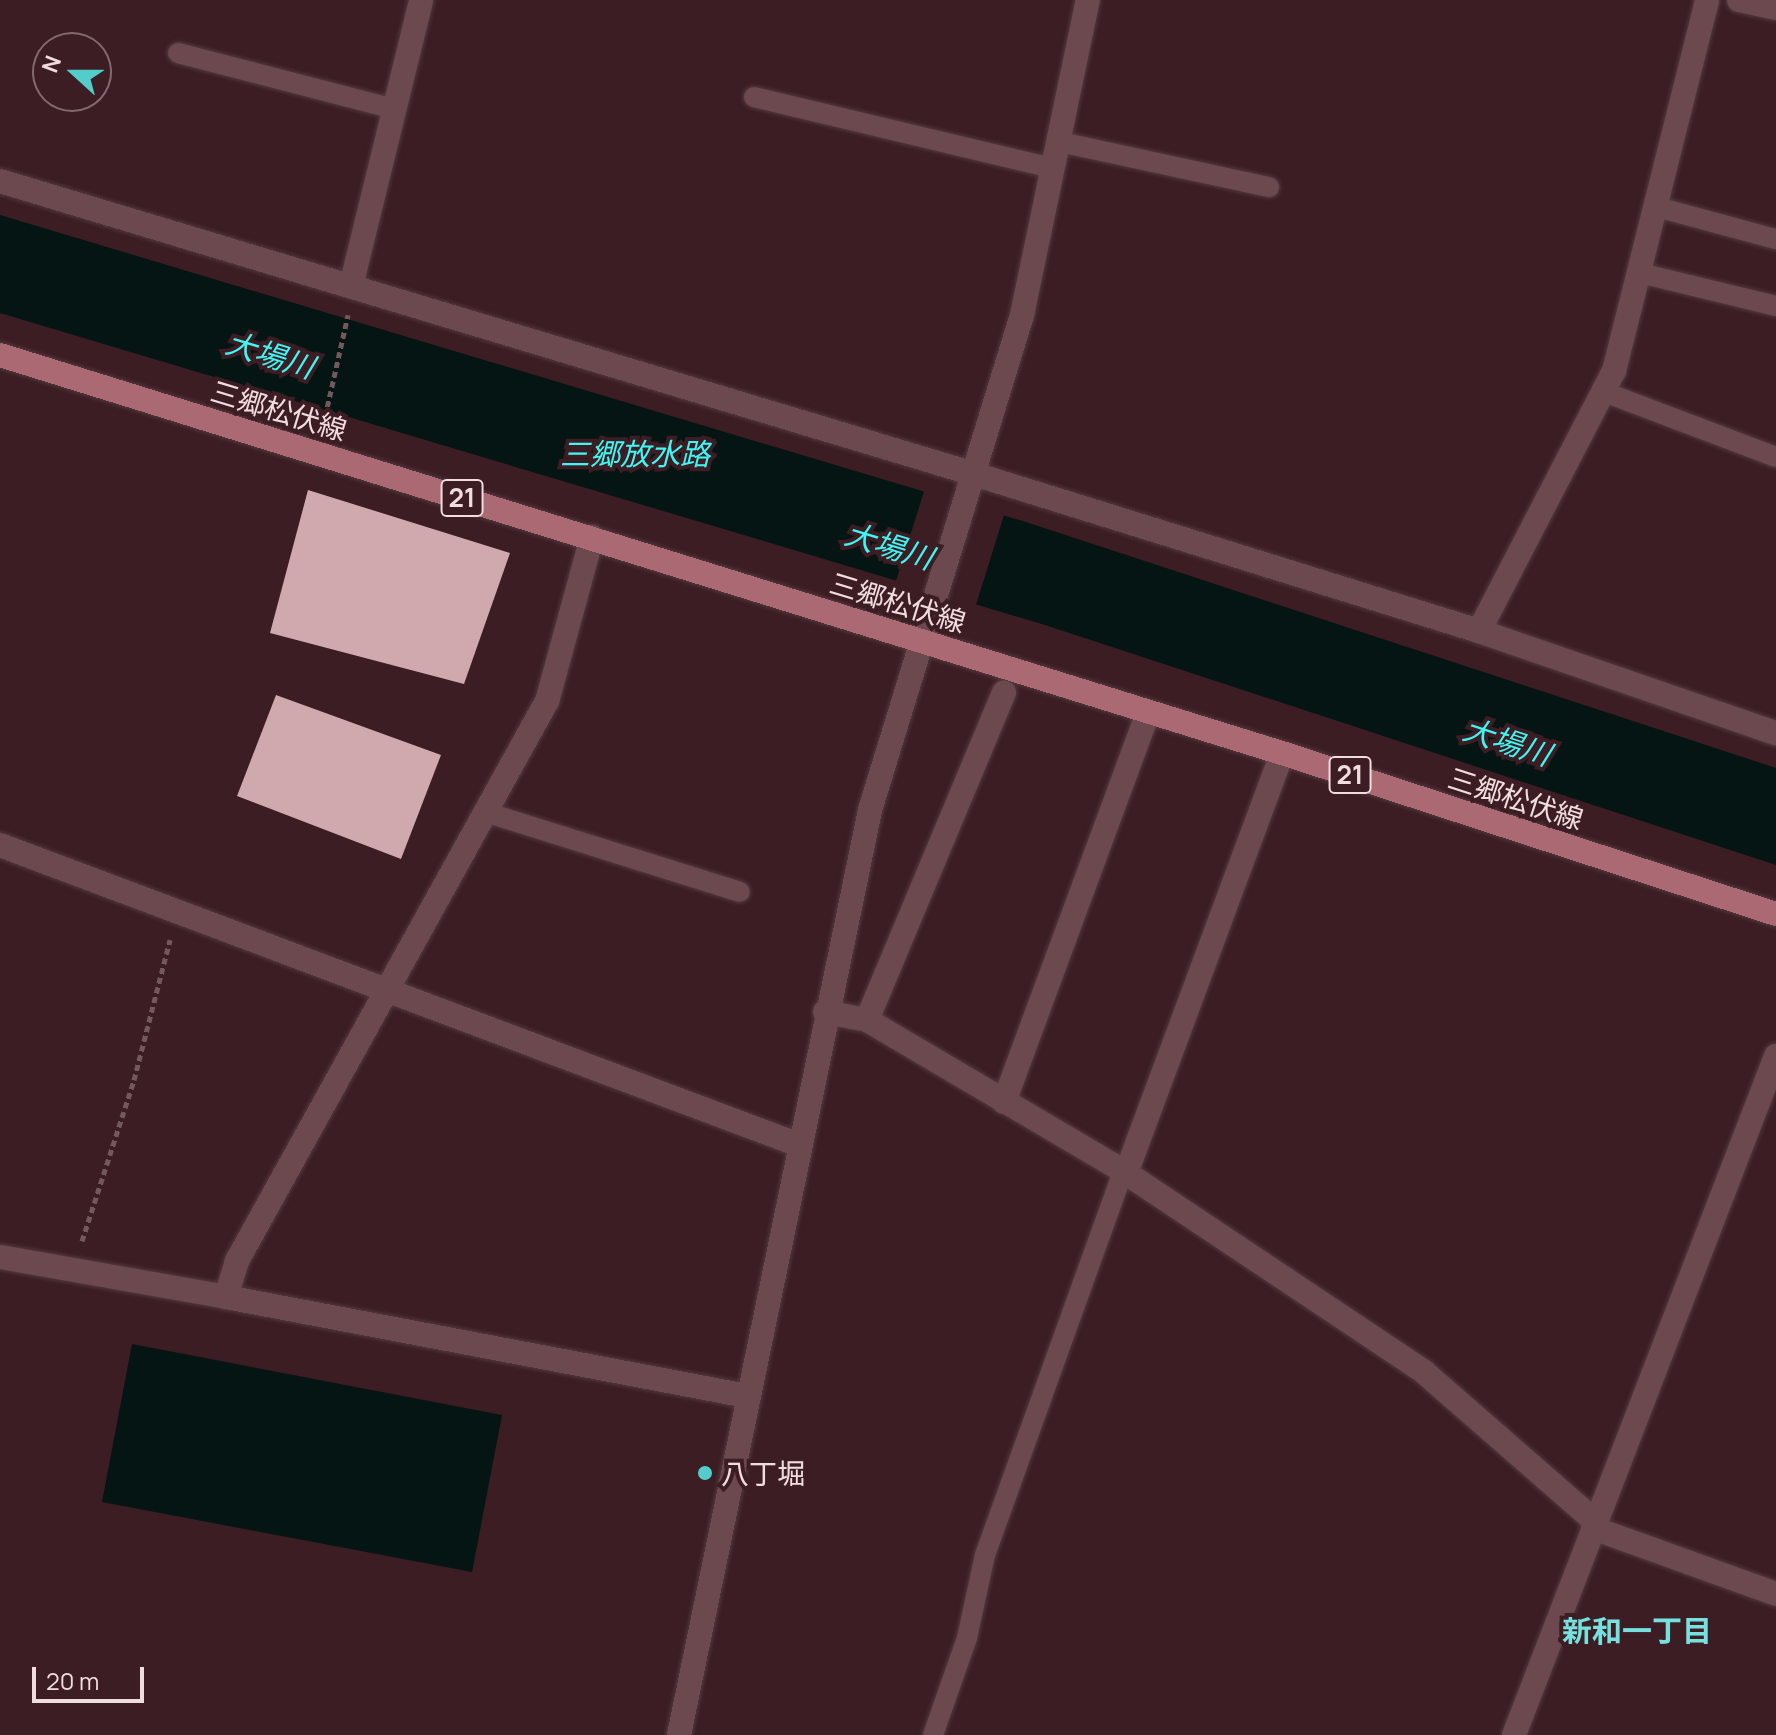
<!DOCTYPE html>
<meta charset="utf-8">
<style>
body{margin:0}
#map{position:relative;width:1776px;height:1735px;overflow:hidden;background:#3b1d23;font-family:Manrope,"Noto Sans JP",sans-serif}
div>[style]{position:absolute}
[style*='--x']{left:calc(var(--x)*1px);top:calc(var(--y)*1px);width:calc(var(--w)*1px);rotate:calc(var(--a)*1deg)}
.water>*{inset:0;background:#051514}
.pier>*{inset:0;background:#3b1d23}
.building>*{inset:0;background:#d0a9ae}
.path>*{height:5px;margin-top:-2.5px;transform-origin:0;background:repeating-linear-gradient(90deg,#73585d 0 6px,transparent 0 10px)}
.roads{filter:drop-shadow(0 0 2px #52393f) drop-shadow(0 0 2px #52393f)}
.service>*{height:20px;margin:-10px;padding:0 10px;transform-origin:10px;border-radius:10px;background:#6b494e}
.minor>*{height:24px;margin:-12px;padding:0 12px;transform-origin:12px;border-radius:12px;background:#6b494e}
.tertiary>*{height:24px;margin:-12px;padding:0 12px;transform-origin:12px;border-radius:12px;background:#6b494e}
.primary>*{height:24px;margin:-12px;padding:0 12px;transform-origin:12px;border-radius:12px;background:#ab6974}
.dots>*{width:22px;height:22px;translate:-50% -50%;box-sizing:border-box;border:4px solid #3b1d23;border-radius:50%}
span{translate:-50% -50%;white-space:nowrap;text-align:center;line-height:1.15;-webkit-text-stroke:8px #3b1d23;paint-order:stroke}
.shield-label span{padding:2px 6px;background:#3b1d23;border:2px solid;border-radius:6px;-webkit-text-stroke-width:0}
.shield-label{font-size:26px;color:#f1dcdf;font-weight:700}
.street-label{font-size:28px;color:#f1dcdf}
.poi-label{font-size:28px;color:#f1dcdf}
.left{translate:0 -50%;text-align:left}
.water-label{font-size:30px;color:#3ef7f2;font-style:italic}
.neighbourhood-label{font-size:30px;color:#76e1de;font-weight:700}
.north{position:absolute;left:32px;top:32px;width:80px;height:80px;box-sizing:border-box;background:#3b1d23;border:2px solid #84696e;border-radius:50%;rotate:291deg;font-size:22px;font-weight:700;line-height:32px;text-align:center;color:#f1dcdf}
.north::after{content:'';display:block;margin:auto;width:28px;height:36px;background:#53cdca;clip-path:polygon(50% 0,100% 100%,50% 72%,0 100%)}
.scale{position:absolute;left:32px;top:1667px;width:112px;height:36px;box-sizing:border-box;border:4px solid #f1dcdf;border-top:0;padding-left:10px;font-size:24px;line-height:28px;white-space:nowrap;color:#f1dcdf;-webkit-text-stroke:6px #3b1d23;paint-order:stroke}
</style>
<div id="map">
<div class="water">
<div style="clip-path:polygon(0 215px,1029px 523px,1776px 768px,1776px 865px,1045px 625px,0 313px)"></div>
<div style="clip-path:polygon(132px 1344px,502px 1415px,472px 1572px,102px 1502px)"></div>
</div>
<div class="pier">
<div style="clip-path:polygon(925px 488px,1005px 512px,975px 608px,895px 584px)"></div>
</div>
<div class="building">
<div style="clip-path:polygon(308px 490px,510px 553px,464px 684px,270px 633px)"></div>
<div style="clip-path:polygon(276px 695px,441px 755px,401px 859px,237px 796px)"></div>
</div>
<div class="path">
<div style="--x:323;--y:426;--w:114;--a:-77.3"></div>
<div style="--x:82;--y:1241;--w:169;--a:-72.1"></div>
<div style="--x:134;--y:1080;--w:145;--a:-75.6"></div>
</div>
<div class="roads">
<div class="service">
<div style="--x:178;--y:53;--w:224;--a:14.5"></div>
<div style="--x:754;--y:97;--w:307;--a:13.4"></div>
<div style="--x:1060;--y:142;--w:214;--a:12.2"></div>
<div style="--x:1657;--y:207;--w:123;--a:15.1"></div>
<div style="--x:1640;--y:273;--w:140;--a:13.6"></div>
<div style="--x:1604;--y:392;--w:184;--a:20.7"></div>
<div style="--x:485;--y:812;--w:267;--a:17.4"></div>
<div style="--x:933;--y:1735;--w:103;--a:-70.7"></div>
<div style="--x:967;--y:1638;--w:85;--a:-77.8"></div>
<div style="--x:985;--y:1555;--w:408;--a:-70.2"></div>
</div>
<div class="minor">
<div style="--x:0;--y:181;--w:1017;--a:16.74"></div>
<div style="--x:974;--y:474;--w:529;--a:17.27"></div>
<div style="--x:1479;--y:631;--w:314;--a:19"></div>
<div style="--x:351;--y:286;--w:294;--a:-76.2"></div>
<div style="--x:592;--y:537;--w:170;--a:105.3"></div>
<div style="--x:547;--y:701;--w:640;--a:118.97"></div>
<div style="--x:237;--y:1261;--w:38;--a:107"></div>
<div style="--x:226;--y:1297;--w:530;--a:10.76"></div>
<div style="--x:1479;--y:631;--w:293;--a:-62.6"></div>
<div style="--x:1614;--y:371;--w:382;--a:-75.9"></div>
<div style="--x:0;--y:845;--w:853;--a:20.58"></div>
<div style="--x:825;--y:1012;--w:43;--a:10.8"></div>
<div style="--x:867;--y:1020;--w:297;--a:30.5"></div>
<div style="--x:1123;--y:1171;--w:362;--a:33.7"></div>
<div style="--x:1424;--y:1372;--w:227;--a:41.1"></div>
<div style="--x:867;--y:1020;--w:355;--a:-67.3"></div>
<div style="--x:1004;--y:1102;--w:415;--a:-69.7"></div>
<div style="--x:1125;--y:1176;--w:451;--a:-69.6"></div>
<div style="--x:0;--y:1257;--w:230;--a:10"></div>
<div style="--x:1593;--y:1528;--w:195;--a:19.8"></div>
<div style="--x:1514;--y:1735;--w:728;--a:-68.9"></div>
</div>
<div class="tertiary">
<div style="--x:1739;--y:0;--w:38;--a:12"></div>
<div style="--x:679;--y:1735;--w:945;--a:-78.33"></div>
<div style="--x:870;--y:810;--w:518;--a:-72.93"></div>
<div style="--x:1022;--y:315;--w:322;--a:-78.2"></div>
</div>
<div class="primary">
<div style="--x:0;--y:355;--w:1342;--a:17.25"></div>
<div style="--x:1282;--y:753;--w:520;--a:18.05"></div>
</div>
</div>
<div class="dots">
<div style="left:705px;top:1473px;background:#53cdca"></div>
</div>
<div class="shield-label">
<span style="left:462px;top:498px">21</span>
<span style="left:1350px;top:775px">21</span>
</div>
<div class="street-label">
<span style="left:279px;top:410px;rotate:17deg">三郷松伏線</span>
<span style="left:898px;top:602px;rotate:17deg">三郷松伏線</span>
<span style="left:1516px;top:798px;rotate:18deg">三郷松伏線</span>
</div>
<div class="poi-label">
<span class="left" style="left:721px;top:1473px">八丁堀</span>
</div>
<div class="water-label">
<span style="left:270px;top:355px;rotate:17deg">大場川</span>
<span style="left:635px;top:454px">三郷放水路</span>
<span style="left:889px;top:546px;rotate:17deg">大場川</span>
<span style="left:1507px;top:742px;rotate:18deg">大場川</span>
</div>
<div class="neighbourhood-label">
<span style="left:1637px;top:1631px">新和一丁目</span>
</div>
<div class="north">N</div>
<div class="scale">20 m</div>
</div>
